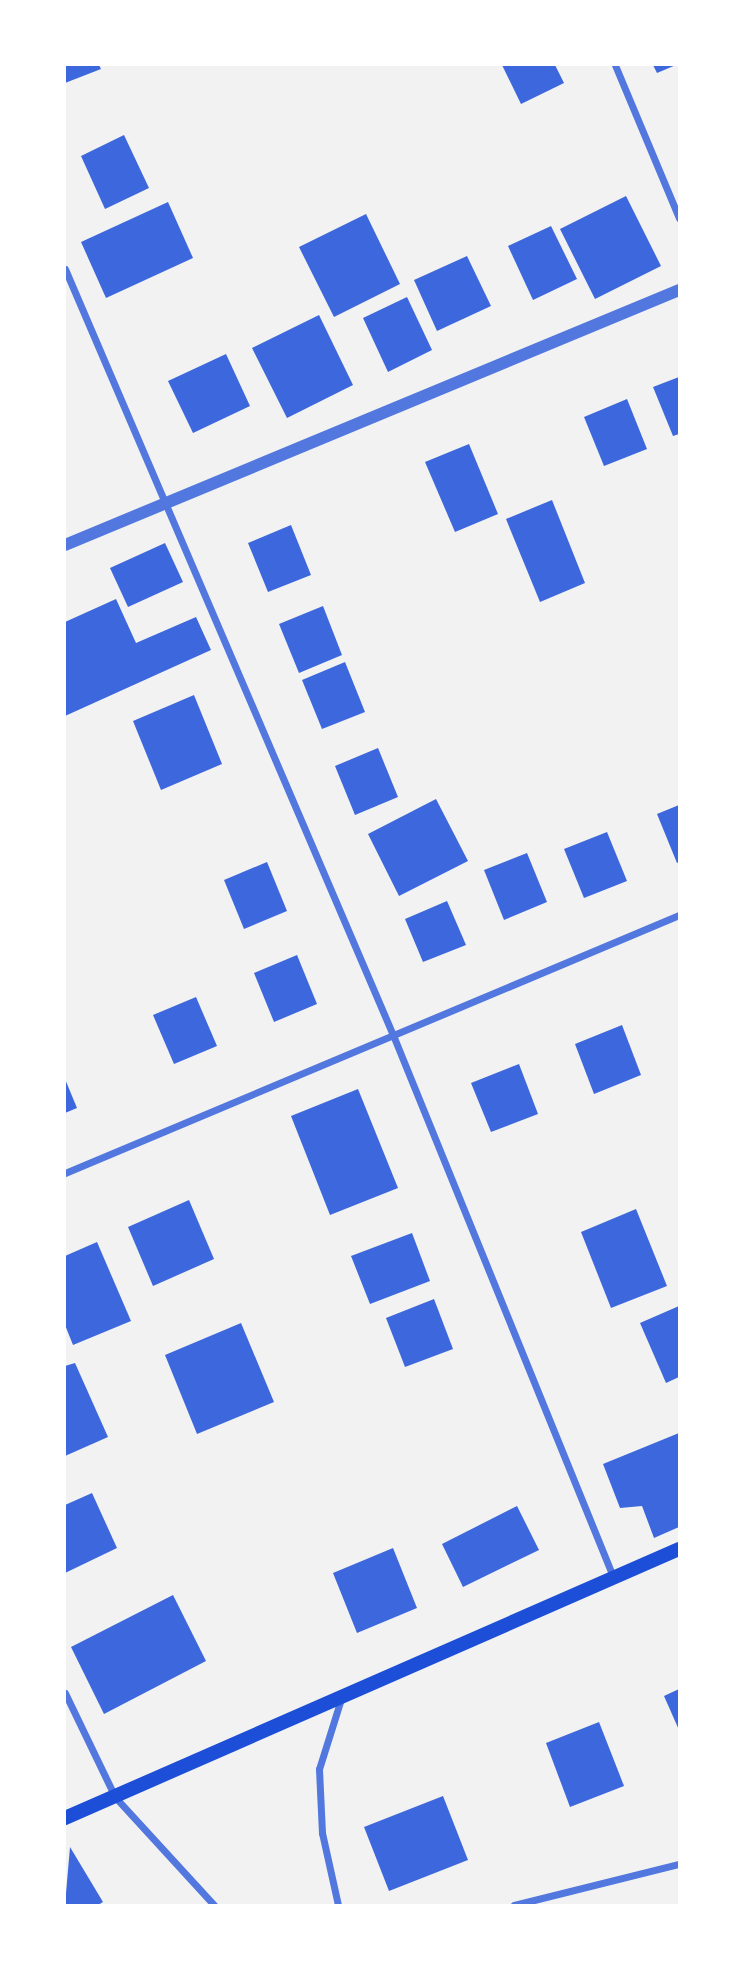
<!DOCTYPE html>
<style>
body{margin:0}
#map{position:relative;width:744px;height:1970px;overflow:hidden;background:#f2f2f2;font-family:Mulish,sans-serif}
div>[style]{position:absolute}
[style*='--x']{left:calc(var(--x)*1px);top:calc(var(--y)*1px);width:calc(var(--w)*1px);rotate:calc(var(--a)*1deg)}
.building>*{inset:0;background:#3d67dc}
.minor>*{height:7px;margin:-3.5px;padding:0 3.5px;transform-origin:3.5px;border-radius:3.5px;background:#5277de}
.tertiary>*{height:12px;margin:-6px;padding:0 6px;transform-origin:6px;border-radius:6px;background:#5277de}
.secondary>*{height:14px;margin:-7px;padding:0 7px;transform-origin:7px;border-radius:7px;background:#1d4ed8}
span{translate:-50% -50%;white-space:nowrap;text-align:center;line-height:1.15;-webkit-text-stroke:5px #fff;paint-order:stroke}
.frame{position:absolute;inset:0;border:66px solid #fff;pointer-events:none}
</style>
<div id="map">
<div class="building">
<div style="clip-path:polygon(65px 65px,99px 65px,101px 69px,65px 83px)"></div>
<div style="clip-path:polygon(502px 65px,555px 65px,564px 83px,521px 104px)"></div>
<div style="clip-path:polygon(653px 65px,676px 65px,657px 73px)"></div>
<div style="clip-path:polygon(124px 135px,149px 188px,105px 209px,81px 156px)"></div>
<div style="clip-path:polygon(626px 196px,661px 266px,595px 299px,560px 229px)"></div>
<div style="clip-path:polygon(168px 202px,193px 258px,106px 298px,81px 242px)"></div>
<div style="clip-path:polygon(366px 214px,400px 284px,334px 317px,299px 247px)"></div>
<div style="clip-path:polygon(551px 226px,577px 279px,533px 300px,508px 246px)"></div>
<div style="clip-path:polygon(467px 256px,491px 306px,437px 331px,414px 280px)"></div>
<div style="clip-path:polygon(407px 297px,432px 350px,388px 372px,363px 318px)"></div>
<div style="clip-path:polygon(319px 315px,353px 385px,287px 418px,252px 348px)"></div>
<div style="clip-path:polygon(226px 354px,250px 406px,193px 433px,168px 381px)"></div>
<div style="clip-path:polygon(679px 377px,679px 434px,673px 436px,653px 387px)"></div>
<div style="clip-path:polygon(627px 399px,647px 449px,604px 466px,584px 417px)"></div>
<div style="clip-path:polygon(469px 444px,498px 514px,455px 532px,425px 462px)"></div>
<div style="clip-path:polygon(552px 500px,585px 583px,540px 602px,506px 519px)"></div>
<div style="clip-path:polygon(291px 525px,311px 575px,268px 592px,248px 543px)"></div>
<div style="clip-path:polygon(165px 543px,183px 582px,128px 607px,110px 568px)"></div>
<div style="clip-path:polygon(116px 599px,136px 643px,196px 617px,211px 650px,65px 716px,65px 622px)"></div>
<div style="clip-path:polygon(323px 606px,342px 655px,299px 673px,279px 624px)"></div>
<div style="clip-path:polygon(345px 662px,365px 712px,322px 729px,302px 680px)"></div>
<div style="clip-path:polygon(194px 695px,222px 764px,161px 790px,133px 721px)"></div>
<div style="clip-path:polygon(378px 748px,398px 797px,355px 815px,335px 766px)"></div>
<div style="clip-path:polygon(436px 799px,468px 861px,399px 896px,368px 834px)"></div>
<div style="clip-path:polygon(679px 805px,679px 862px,677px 863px,657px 814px)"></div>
<div style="clip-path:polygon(607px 832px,627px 881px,584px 898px,564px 849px)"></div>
<div style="clip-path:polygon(527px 853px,547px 902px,504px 920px,484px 870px)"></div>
<div style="clip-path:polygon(267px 862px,287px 911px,244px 929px,224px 880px)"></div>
<div style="clip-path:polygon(447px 901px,466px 945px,423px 962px,405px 919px)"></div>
<div style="clip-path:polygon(297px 955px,317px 1004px,274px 1022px,254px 973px)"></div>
<div style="clip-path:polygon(196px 997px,217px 1046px,174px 1064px,153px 1015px)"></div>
<div style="clip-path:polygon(622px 1025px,641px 1075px,594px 1094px,575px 1044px)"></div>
<div style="clip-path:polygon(519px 1064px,538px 1114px,491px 1132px,471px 1083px)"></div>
<div style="clip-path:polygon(65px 1079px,77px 1108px,65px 1113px)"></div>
<div style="clip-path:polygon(358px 1089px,398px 1188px,330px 1215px,291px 1116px)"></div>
<div style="clip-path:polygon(189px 1200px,214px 1259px,153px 1286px,128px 1227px)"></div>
<div style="clip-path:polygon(636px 1209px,667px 1286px,611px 1308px,581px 1232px)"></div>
<div style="clip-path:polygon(412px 1233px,430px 1281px,370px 1304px,351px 1256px)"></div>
<div style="clip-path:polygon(97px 1242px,131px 1321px,73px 1345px,65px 1325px,65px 1256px)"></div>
<div style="clip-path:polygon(434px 1299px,453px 1349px,405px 1367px,386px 1318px)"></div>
<div style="clip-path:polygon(679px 1306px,679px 1377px,666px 1383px,640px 1323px)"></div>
<div style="clip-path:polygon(241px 1323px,274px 1402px,197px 1434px,165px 1355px)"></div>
<div style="clip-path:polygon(75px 1363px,108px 1437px,65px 1456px,65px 1366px)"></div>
<div style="clip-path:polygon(679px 1433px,679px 1527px,654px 1538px,642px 1506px,620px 1508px,603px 1464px)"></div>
<div style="clip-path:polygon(92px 1493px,117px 1548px,65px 1573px,65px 1505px)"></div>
<div style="clip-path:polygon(517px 1506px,539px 1550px,463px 1587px,442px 1544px)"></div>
<div style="clip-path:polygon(393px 1548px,417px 1608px,357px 1633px,333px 1573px)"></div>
<div style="clip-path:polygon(173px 1595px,206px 1661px,104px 1714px,71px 1647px)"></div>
<div style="clip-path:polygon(679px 1689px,679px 1730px,664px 1696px)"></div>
<div style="clip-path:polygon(599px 1722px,624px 1786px,570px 1807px,546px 1743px)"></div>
<div style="clip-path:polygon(443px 1796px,468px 1860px,389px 1891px,364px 1827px)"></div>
<div style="clip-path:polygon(70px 1847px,103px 1902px,98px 1905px,65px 1905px)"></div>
</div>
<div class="minor">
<div style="--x:615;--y:65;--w:166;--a:67.3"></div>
<div style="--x:65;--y:269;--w:833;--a:66.82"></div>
<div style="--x:393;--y:1035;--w:582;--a:67.89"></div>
<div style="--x:65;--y:1173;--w:666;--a:-22.79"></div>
<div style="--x:65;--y:1693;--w:115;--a:64.3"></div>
<div style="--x:115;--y:1797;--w:147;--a:47.5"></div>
<div style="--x:338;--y:1905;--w:74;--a:-102.5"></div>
<div style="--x:322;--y:1833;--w:64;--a:-92.7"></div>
<div style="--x:319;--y:1769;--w:70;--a:-72.6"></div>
<div style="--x:514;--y:1905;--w:170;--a:-14"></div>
</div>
<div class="tertiary">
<div style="--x:65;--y:545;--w:665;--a:-22.55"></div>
</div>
<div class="secondary">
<div style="--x:65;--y:1818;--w:670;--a:-23.66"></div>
</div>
<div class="frame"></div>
</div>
